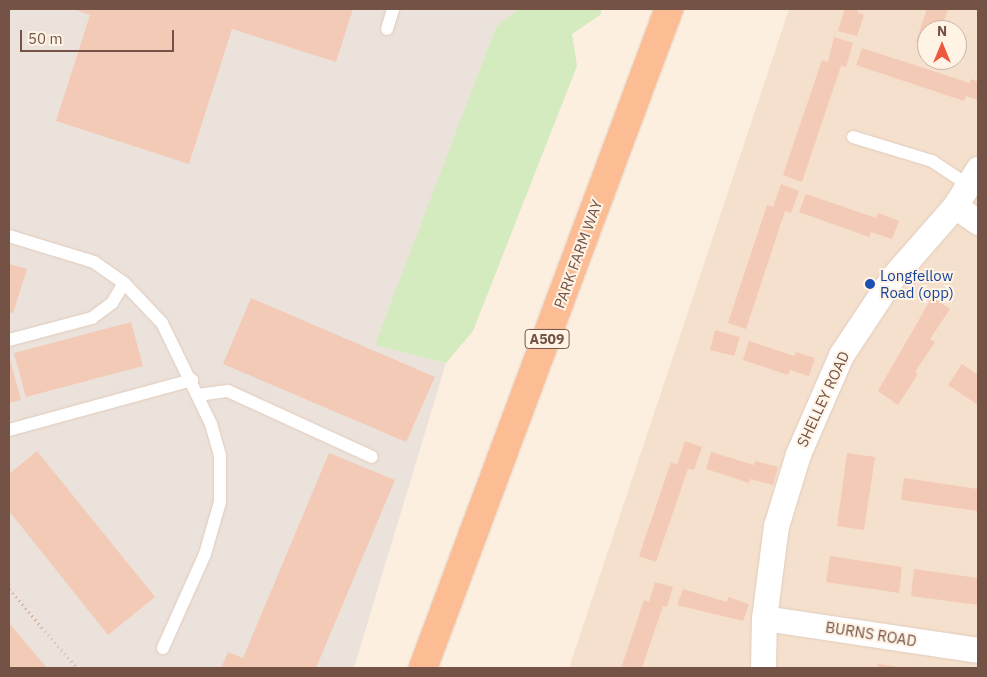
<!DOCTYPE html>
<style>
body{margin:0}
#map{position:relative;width:987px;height:677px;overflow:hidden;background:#fdefdf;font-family:"IBM Plex Sans",sans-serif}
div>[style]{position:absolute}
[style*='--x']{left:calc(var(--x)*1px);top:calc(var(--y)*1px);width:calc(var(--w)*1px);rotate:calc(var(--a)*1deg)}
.residential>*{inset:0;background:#f5e0cd}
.industrial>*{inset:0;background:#ebe2db}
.green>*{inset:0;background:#d3ebbe}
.building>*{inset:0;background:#f3cab6}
.path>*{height:3px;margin-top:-1.5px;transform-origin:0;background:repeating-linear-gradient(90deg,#d8ad99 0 1px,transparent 0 5px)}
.roads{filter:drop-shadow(0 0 1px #e1cbbb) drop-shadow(0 0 1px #e1cbbb)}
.service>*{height:12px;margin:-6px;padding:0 6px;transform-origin:6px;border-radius:6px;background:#fff}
.minor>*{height:25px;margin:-12.5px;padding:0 12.5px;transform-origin:12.5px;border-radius:12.5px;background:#fff}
.trunk>*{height:28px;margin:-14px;padding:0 14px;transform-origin:14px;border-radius:14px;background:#fcbc94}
.dots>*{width:14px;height:14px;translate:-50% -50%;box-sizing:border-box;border:2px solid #fff3e6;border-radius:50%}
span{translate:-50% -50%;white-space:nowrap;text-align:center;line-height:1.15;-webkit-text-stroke:4px #fff3e6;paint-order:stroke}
.shield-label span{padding:1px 4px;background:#fff3e6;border:1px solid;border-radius:4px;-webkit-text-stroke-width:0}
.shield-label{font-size:14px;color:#745346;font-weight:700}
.street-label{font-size:15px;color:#745346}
.transit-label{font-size:15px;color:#164399}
.left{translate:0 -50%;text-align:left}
.frame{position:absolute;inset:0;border:10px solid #745346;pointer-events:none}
.north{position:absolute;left:917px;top:20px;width:50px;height:50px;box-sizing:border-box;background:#fff3e6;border:1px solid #c7b3a6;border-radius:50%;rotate:0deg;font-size:14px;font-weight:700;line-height:20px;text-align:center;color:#745346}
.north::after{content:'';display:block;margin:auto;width:18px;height:22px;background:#ed593e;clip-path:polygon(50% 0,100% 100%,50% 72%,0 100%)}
.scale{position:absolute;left:20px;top:30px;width:154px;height:22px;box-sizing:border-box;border:2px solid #745346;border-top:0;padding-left:6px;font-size:15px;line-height:18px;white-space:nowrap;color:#745346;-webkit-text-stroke:4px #fff3e6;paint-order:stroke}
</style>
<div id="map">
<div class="residential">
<div style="clip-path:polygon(evenodd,789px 9px,978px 9px,978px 668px,569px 668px,789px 9px,927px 30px,957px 30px,957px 60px,927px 60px,927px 30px)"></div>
</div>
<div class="industrial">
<div style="clip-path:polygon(9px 9px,518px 9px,496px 27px,376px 345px,446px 363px,354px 668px,9px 668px)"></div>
</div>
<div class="green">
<div style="clip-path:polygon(518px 9px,602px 9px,600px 15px,572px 34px,577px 66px,473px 331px,446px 363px,375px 345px,496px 27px)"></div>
</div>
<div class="building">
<div style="clip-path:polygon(73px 9px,353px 9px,336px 62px,232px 29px,189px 164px,56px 121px,90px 15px)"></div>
<div style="clip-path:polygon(845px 9px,859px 9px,857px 12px,864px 15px,857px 36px,838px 31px)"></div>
<div style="clip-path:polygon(927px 9px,948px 9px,941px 30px,927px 30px,927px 44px,916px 41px)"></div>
<div style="clip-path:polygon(834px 37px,853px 43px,846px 67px,841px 66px,802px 182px,783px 175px,822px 60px,828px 62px)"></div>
<div style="clip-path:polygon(862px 48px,970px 83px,971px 79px,978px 82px,978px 100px,966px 96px,964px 101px,856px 65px)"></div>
<div style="clip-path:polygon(781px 184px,799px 191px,791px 213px,785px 211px,746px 329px,728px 323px,767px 205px,773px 207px)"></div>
<div style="clip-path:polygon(806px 194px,876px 218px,878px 213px,899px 221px,892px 239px,871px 232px,869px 237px,799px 212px)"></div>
<div style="clip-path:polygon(9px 264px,27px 269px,13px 313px,9px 312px)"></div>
<div style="clip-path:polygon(932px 297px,950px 309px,930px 339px,935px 342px,915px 372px,918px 374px,898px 405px,878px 391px)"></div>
<div style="clip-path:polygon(251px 298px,435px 377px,406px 442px,223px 364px)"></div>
<div style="clip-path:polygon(131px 322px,143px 366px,26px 397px,14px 353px)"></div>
<div style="clip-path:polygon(715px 330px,740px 337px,734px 356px,710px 350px)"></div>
<div style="clip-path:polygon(749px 341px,794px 356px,796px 352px,815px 358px,809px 376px,790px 370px,788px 375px,743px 360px)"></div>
<div style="clip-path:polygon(9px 356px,21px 400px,9px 403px)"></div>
<div style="clip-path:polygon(962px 364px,978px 375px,978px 405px,948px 385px)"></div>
<div style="clip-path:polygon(685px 441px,702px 447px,694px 470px,688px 469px,656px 562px,639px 556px,671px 462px,677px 465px)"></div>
<div style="clip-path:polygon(37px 451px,155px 597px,108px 635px,9px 511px,9px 474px)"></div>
<div style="clip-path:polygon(711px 452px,754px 465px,755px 461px,778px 467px,773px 485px,750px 479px,749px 483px,706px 469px)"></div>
<div style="clip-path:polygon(329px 453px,395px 480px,316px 668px,221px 668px,228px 652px,243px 658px)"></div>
<div style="clip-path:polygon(847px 453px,875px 457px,864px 530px,837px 526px)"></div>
<div style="clip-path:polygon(904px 478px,978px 489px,978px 511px,901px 500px)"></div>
<div style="clip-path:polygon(830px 556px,902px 567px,899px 593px,826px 582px)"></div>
<div style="clip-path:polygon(914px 569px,978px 578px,978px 605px,911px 596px)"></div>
<div style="clip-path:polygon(655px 582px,673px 587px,667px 607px,663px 606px,642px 668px,621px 668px,644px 600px,649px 602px)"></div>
<div style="clip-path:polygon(683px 589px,727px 602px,728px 597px,749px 604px,743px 621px,677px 605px)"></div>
<div style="clip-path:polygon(9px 623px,47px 668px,9px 668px)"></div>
<div style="clip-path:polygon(878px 664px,900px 667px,900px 668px,877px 668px)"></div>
</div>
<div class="path">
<div style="--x:9;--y:589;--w:104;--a:49.3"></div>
</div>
<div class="roads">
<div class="service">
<div style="--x:387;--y:29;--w:21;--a:-73"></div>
<div style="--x:853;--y:137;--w:83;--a:16.9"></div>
<div style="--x:932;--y:161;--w:43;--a:33.7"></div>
<div style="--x:9;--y:236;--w:89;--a:17"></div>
<div style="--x:94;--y:262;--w:37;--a:35"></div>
<div style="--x:124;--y:283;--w:55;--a:46.5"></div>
<div style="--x:162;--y:323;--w:112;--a:64.1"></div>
<div style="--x:211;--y:424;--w:33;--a:74"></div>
<div style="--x:220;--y:456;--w:46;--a:90"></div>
<div style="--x:220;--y:502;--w:54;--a:106.1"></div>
<div style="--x:205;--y:554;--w:103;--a:114.1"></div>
<div style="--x:9;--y:340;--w:86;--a:-14.8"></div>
<div style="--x:92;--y:318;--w:25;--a:-37"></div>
<div style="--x:112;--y:303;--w:23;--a:-59"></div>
<div style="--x:198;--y:395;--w:30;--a:-8"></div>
<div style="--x:228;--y:391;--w:158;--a:24.6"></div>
<div style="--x:9;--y:430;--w:190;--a:-15.3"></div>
</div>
<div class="minor">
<div style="--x:955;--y:206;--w:28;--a:35"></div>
<div style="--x:764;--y:618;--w:216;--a:8.5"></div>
<div style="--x:763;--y:668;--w:50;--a:-88.9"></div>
<div style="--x:764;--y:618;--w:93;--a:-82.6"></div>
<div style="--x:776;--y:526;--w:75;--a:-73"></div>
<div style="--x:798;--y:454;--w:108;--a:-66.5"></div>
<div style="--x:841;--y:355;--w:92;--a:-56.5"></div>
<div style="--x:892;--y:278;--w:96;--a:-48.8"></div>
<div style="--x:955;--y:206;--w:44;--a:-58.1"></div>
</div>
<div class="trunk">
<div style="--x:423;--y:668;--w:703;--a:-69.53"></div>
</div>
</div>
<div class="dots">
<div style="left:870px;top:284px;background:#1a4fb4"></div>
</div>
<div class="shield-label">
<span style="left:547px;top:339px">A509</span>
</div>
<div class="street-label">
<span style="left:578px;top:254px;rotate:-70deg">PARK FARM WAY</span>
<span style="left:823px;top:399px;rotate:-65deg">SHELLEY ROAD</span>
<span style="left:871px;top:634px;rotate:9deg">BURNS ROAD</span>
</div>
<div class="transit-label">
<span class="left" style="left:880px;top:284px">Longfellow<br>Road (opp)</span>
</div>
<div class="frame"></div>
<div class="north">N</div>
<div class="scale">50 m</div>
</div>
